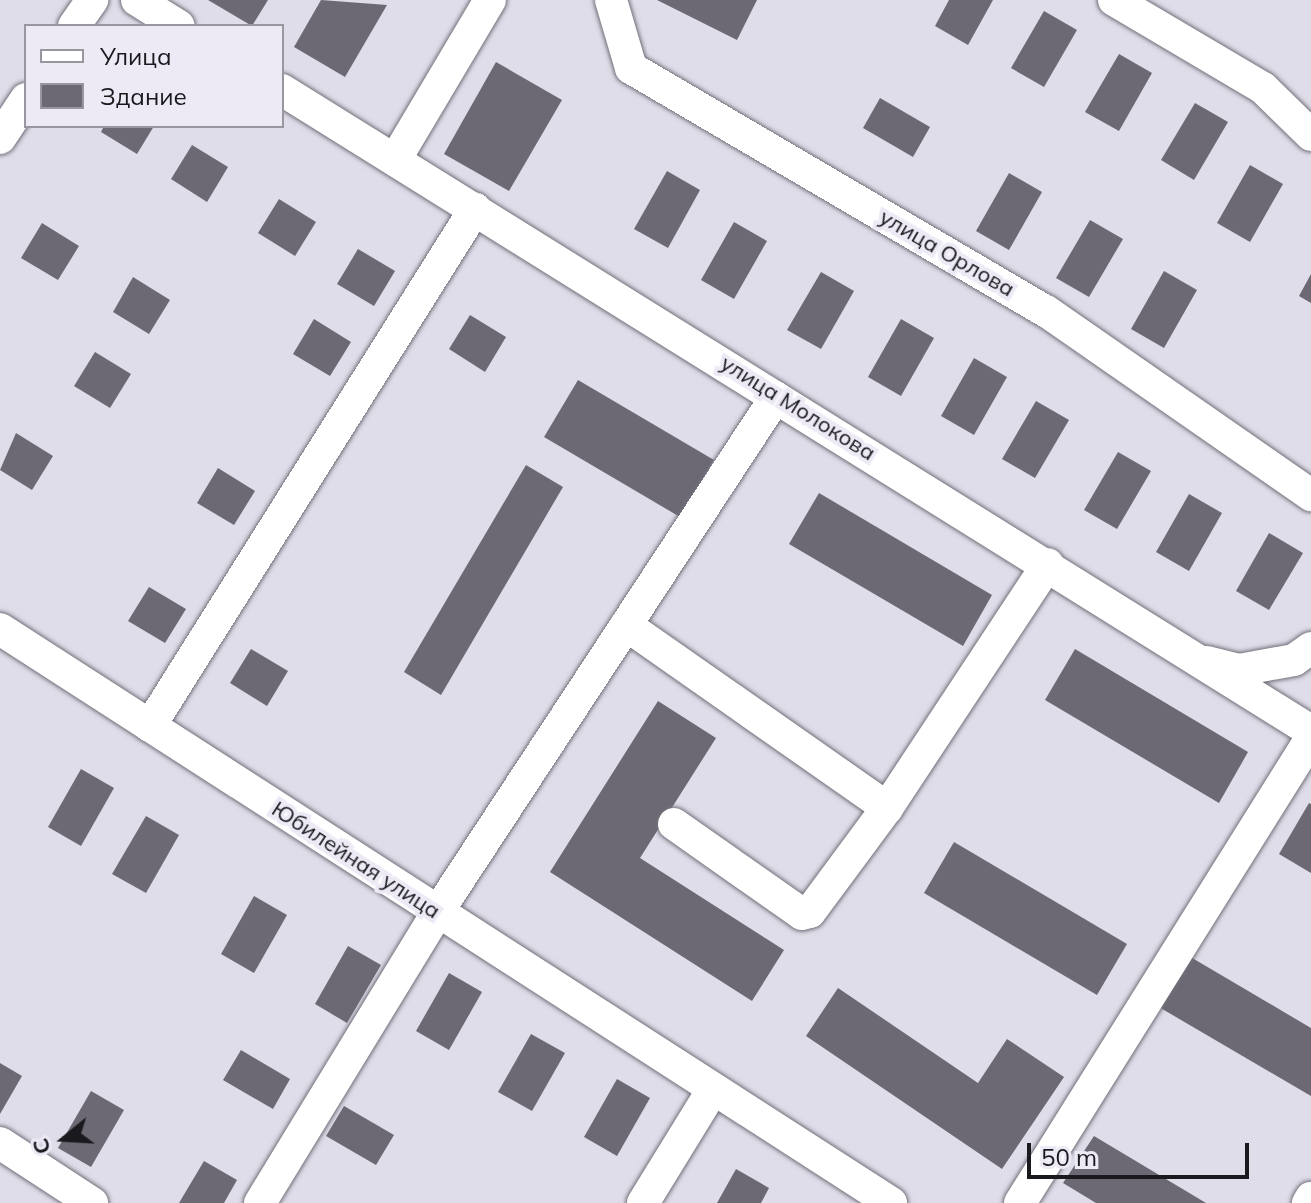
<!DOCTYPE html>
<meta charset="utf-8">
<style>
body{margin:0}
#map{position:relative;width:1311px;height:1203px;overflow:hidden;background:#dfdde9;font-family:Mulish,sans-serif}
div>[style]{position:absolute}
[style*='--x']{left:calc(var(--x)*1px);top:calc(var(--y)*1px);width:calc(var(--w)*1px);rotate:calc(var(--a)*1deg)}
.building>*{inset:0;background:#6c6974}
.roads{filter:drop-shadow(0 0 2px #726f7a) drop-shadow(0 0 2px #726f7a)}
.minor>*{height:32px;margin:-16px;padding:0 16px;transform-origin:16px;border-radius:16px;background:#fff}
span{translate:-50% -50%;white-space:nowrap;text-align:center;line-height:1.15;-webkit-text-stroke:8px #edeaf6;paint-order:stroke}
.street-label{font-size:22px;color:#1a191e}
.legend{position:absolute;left:24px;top:24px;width:260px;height:104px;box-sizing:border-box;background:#edeaf6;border:2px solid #9996a0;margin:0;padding:10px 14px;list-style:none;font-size:24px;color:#1a191e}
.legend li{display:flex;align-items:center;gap:16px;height:40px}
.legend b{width:40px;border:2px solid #9996a0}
.north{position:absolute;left:24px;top:1099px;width:80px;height:80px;-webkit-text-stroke:6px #edeaf6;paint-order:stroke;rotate:252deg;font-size:22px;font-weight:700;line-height:32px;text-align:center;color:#1a191e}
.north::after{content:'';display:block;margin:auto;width:28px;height:36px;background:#1a191e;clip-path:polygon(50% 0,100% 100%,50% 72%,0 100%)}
.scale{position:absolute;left:1027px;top:1143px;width:222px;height:36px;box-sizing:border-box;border:4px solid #1a191e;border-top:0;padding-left:10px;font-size:24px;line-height:28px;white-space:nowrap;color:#1a191e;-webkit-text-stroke:6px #edeaf6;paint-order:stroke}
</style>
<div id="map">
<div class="building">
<div style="clip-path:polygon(208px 0,268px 0,252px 26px)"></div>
<div style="clip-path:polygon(321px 0,387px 5px,345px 77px,294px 47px)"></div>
<div style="clip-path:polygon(657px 0,757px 0,737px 40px)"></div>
<div style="clip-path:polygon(949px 0,993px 0,968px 45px,935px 26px)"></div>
<div style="clip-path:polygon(1044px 11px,1077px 30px,1044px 87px,1011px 68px)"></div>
<div style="clip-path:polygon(1119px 54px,1152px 73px,1119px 131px,1085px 112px)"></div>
<div style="clip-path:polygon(496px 62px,562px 100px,509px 191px,444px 154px)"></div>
<div style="clip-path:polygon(880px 98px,930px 127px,913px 157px,863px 128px)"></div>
<div style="clip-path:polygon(1195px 103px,1228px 122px,1194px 180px,1161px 160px)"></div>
<div style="clip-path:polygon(104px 126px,154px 126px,137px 154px,101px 132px)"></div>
<div style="clip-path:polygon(192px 145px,228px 167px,207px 202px,171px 179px)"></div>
<div style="clip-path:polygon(1250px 165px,1283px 184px,1250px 242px,1217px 223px)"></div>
<div style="clip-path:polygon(667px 171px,700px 190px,668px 248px,634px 229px)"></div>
<div style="clip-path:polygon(1009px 173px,1042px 192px,1009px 250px,976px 231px)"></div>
<div style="clip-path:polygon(279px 199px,316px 222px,295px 256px,258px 233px)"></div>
<div style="clip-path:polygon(1090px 220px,1123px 239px,1089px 297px,1056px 278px)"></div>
<div style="clip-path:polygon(734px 222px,767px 241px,734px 299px,701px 280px)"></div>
<div style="clip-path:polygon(42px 223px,79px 246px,58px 280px,21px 258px)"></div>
<div style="clip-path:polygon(358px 249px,395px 271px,374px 306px,337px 284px)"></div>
<div style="clip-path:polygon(1164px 271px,1197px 290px,1164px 348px,1131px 329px)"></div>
<div style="clip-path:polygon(821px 272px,854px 291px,821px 349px,787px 330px)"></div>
<div style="clip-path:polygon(1311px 274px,1311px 303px,1299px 296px)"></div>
<div style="clip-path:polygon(133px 277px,170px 300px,149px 334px,113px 312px)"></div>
<div style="clip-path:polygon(470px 315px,506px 337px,485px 372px,449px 349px)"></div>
<div style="clip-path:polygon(314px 319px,351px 342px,330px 376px,293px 354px)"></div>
<div style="clip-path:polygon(901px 319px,934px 338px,901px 396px,868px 377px)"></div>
<div style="clip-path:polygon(95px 352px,131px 374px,110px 408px,74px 386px)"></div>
<div style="clip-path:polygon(974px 358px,1007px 377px,974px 435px,941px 416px)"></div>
<div style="clip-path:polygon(578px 380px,714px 460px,680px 517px,544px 437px)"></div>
<div style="clip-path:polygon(1036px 401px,1069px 420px,1035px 478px,1002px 459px)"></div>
<div style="clip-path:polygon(16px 433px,53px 456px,32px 490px,0 470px)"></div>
<div style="clip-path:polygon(1118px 452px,1151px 471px,1117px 529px,1084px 510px)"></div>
<div style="clip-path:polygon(526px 465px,563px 487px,441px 695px,404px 672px)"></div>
<div style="clip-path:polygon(218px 468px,255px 491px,234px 525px,197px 503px)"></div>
<div style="clip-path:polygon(819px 493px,992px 595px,963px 646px,789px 544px)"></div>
<div style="clip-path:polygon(1189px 494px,1222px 513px,1189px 571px,1156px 552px)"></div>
<div style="clip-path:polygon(1269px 533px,1303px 553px,1269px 610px,1236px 591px)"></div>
<div style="clip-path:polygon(149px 587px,186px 609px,165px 643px,128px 621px)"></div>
<div style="clip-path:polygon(251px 649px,288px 671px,267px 706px,230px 683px)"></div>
<div style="clip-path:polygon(1075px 649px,1248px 752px,1219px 803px,1045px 700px)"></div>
<div style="clip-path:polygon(658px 701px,716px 738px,640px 858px,784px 950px,752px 1001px,550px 872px)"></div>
<div style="clip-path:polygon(81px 769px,114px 788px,81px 846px,48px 827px)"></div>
<div style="clip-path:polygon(1309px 803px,1311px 804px,1311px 873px,1279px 854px)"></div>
<div style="clip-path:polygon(146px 816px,179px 835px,146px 893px,112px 874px)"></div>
<div style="clip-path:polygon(954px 842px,1127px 944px,1097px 995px,924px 893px)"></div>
<div style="clip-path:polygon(254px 896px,287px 915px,254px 973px,221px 954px)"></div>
<div style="clip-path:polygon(348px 946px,381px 965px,347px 1023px,315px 1004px)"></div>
<div style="clip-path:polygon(1182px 952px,1311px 1028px,1311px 1096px,1152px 1003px)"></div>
<div style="clip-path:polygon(449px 973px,482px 992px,449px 1050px,416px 1031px)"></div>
<div style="clip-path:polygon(838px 988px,978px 1083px,1007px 1039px,1064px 1077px,1002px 1169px,806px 1036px)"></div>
<div style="clip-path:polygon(531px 1034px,565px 1053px,532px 1111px,498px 1092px)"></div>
<div style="clip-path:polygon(241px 1050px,290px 1079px,273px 1109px,223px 1080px)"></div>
<div style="clip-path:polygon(0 1063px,22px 1076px,0 1114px)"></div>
<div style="clip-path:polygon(617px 1079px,650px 1098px,617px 1156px,584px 1137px)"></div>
<div style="clip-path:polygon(91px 1091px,124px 1110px,91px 1167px,58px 1148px)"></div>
<div style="clip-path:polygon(344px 1106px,394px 1135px,376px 1165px,326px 1136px)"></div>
<div style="clip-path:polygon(1094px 1136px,1206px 1203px,1096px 1203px,1063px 1183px)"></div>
<div style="clip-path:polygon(204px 1161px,237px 1180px,224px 1203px,179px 1203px)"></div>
<div style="clip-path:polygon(736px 1169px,769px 1188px,761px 1203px,717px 1203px)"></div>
</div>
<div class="roads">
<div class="minor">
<div style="--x:137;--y:0;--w:49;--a:31.8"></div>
<div style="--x:611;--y:0;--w:71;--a:73.6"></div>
<div style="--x:631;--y:68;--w:481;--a:30.4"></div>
<div style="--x:1046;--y:311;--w:323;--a:34.8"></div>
<div style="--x:1114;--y:0;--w:173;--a:30.6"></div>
<div style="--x:1263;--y:88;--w:67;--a:44.4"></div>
<div style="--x:74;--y:26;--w:32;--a:-55"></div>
<div style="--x:282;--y:90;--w:1212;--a:31.92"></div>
<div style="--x:0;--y:138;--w:47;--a:-56.3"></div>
<div style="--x:395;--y:160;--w:186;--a:-59.3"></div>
<div style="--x:626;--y:625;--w:319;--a:35"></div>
<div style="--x:0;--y:629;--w:1060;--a:32.79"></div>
<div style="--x:1207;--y:662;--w:33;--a:14"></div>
<div style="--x:1239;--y:670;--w:56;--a:-10.3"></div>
<div style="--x:1294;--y:660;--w:21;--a:-35"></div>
<div style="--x:150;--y:726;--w:611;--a:-57.85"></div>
<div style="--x:674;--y:824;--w:156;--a:35.1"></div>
<div style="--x:802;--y:914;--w:8;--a:-14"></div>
<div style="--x:810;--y:912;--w:129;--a:-53.5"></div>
<div style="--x:887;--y:808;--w:292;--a:-56.6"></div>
<div style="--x:0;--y:1143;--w:110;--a:33.1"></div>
<div style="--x:260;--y:1203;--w:340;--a:-58.6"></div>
<div style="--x:437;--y:913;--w:617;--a:-56.7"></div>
<div style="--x:643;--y:1203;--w:132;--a:-58.4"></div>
<div style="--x:1020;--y:1203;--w:549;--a:-57.96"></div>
<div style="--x:1308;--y:1203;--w:6;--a:-59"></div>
</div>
</div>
<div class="street-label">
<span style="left:947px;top:253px;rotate:30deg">улица Орлова</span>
<span style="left:798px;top:408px;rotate:32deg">улица Молокова</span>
<span style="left:356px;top:860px;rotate:33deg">Юбилейная улица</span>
</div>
<ul class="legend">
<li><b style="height:10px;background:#fff"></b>Улица</li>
<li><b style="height:22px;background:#6c6974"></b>Здание</li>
</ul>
<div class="north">С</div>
<div class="scale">50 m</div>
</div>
